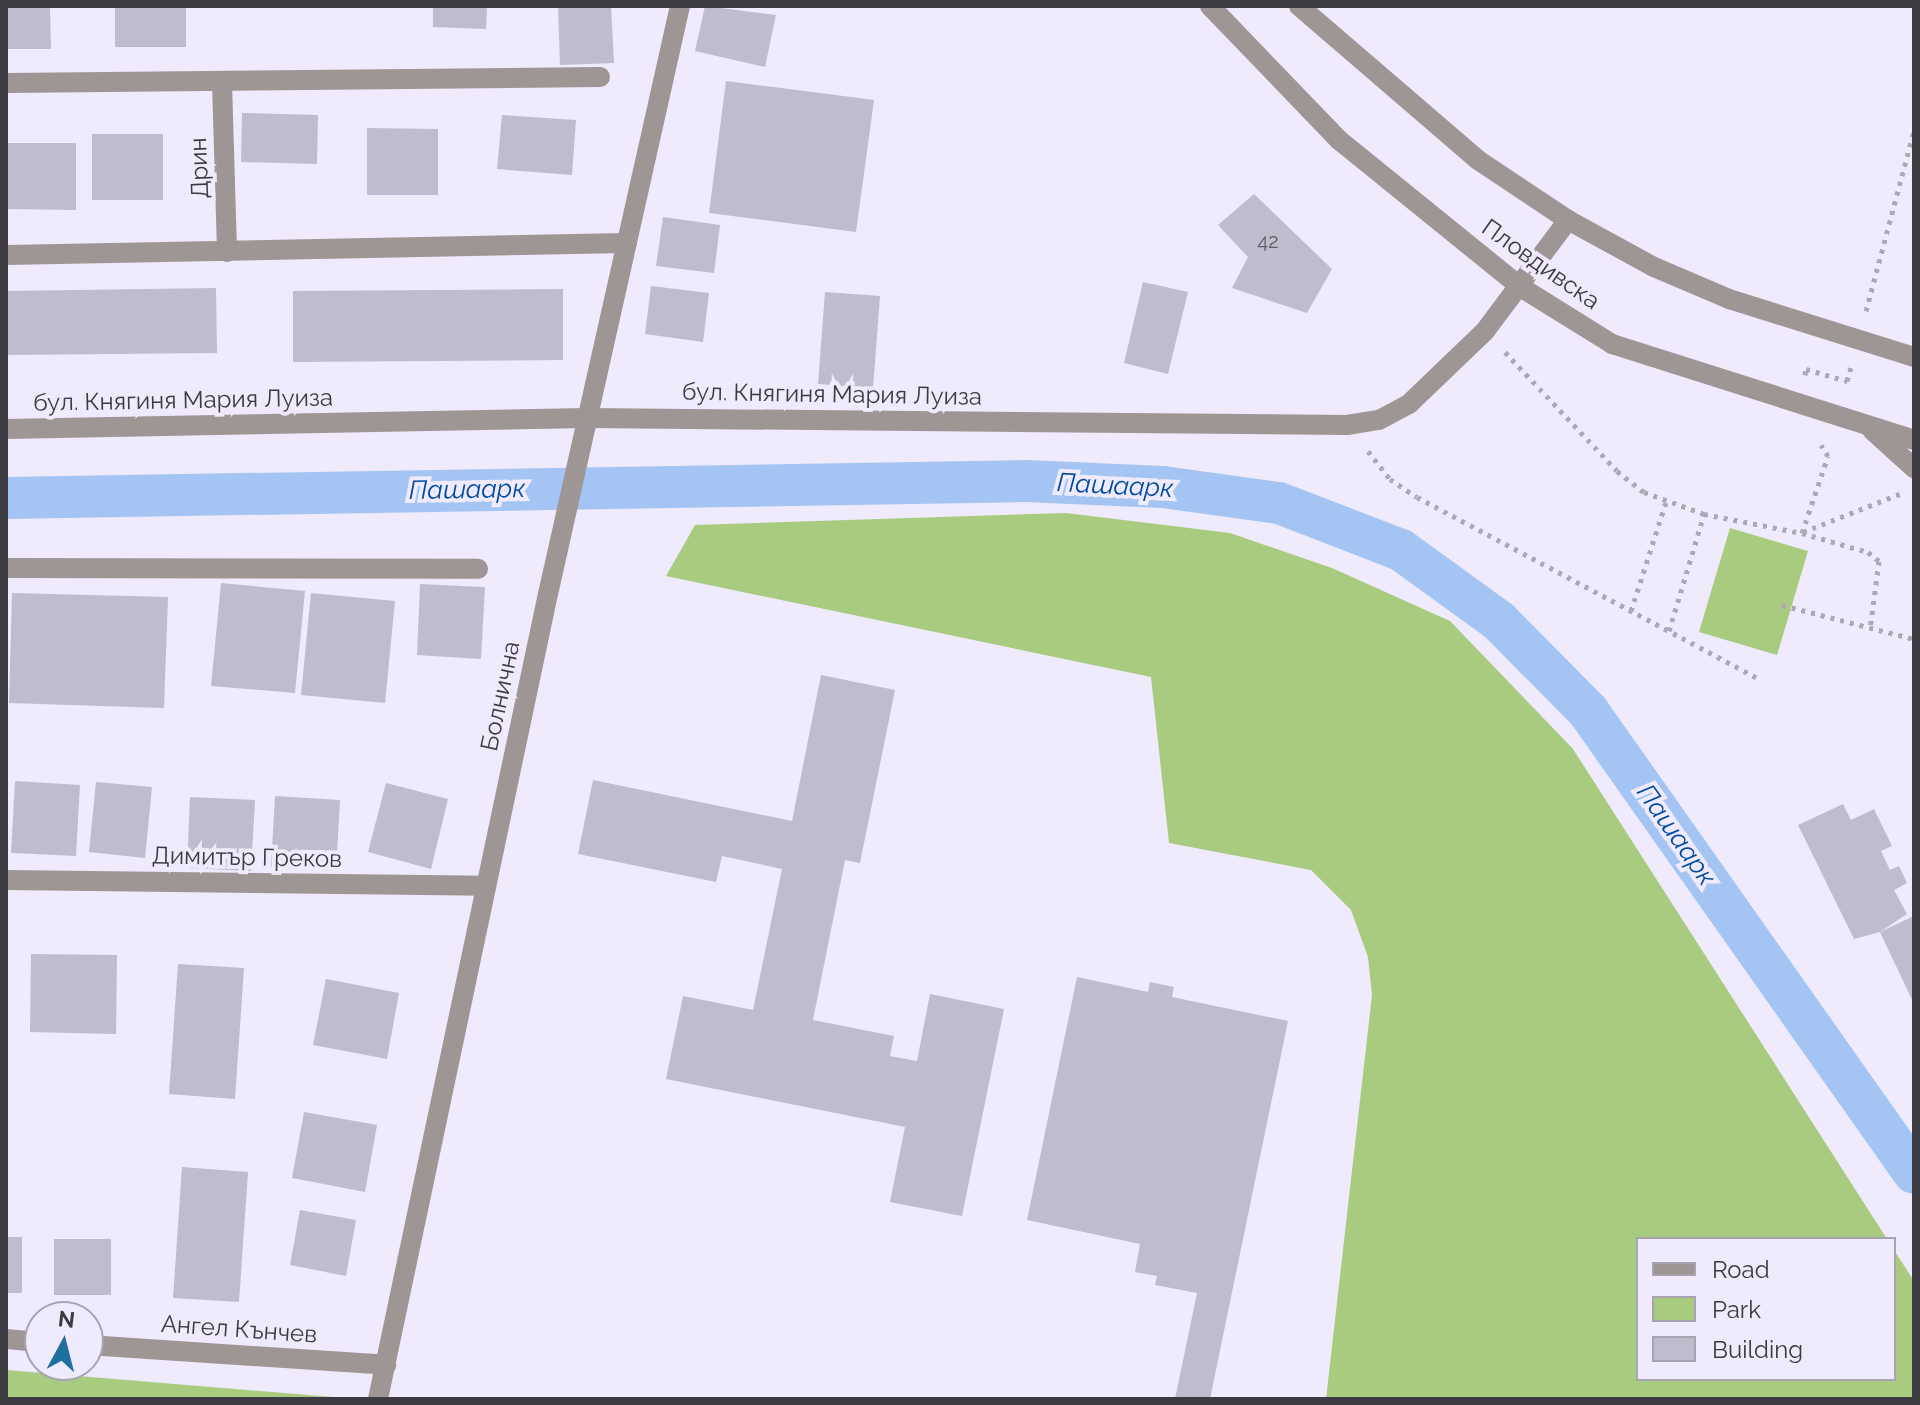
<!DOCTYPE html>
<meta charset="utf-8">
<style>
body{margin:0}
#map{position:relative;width:1920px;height:1405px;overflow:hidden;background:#efeafc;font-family:Raleway,sans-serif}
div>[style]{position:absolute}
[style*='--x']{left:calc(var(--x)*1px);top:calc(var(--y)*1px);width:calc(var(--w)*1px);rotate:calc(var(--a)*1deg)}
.green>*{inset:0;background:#a9cb7f}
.canal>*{height:42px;margin:-21px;padding:0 21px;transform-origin:21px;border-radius:21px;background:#a4c5f3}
.building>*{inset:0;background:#bdbdce}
.path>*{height:5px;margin-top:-2.5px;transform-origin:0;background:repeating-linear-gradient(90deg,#aca9b6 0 4px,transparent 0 10px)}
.minor>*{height:20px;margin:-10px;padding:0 10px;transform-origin:10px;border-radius:10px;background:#9e9595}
span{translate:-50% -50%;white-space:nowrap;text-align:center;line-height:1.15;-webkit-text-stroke:8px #efeafc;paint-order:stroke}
.number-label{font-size:20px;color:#5c5c64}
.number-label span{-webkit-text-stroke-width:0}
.street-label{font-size:24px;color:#3c3b41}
.water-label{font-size:26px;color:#004ba2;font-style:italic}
.frame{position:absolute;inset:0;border:8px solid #3c3b41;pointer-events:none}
.legend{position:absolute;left:1636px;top:1237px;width:260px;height:144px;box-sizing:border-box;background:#efeafc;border:2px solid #a7a4b1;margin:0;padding:10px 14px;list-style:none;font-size:24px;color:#3c3b41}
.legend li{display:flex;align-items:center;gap:16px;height:40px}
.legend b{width:40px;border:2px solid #a7a4b1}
.north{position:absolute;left:24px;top:1301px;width:80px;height:80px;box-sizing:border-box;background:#efeafc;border:2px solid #a7a4b1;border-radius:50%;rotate:7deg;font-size:22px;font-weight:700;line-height:32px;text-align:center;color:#3c3b41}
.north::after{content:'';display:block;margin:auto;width:28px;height:36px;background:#1f6fa1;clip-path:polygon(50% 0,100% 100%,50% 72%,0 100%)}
</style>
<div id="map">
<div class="green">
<div style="clip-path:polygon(1066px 513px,1230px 533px,1332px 568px,1450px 621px,1573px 749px,1887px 1239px,1638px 1239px,1638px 1379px,1894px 1379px,1894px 1250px,1914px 1281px,1914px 1399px,1326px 1399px,1372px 995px,1368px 957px,1351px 910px,1311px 870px,1169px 843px,1151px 677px,666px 576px,695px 525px)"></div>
<div style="clip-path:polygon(1730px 528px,1808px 551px,1777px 655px,1699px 632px)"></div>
<div style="clip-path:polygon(6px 1370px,333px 1397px,6px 1399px)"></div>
</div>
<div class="canal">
<div style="--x:6;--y:498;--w:1020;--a:-0.95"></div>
<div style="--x:1026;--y:481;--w:137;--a:2.5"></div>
<div style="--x:1163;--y:487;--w:117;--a:7.9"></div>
<div style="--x:1279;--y:503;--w:131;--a:21.1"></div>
<div style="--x:1401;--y:550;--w:121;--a:35.9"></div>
<div style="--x:1499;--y:621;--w:127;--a:45.3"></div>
<div style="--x:1588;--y:711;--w:565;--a:54.79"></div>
</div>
<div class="building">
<div style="clip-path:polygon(6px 6px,50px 6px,51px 49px,6px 49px)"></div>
<div style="clip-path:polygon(115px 6px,186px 6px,186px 47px,115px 47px)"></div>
<div style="clip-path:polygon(433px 6px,487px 6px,486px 29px,433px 27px)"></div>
<div style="clip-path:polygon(558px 6px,611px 6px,614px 63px,560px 65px)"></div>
<div style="clip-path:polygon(705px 6px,776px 15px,765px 67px,695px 51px)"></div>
<div style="clip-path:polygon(726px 81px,874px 100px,856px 232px,709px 213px)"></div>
<div style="clip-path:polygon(242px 113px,318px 115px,317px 164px,241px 162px)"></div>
<div style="clip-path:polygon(502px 115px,576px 120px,572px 175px,497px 169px)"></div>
<div style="clip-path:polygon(367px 128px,438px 129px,438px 195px,367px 195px)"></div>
<div style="clip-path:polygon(92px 134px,163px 134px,163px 200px,92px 200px)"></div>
<div style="clip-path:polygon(6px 143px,76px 143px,76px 210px,6px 209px)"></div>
<div style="clip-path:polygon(1254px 194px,1332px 269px,1307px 313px,1232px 288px,1248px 257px,1218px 225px)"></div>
<div style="clip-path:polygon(663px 217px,720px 225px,714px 273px,656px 266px)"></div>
<div style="clip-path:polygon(1143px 282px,1188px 292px,1168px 374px,1124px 363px)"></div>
<div style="clip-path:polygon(651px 286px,709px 293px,703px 342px,645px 334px)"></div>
<div style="clip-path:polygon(216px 288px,217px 353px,6px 355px,6px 291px)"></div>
<div style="clip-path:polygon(563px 289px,563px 360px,293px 362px,293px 291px)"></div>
<div style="clip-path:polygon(825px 292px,880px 296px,873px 388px,818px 384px)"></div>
<div style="clip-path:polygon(221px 583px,305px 591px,295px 693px,211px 686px)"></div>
<div style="clip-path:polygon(420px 584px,485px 587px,481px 659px,417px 655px)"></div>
<div style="clip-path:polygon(12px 593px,168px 597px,164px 708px,9px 703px)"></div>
<div style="clip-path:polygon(311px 593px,395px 601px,385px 703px,301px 695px)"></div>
<div style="clip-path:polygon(821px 675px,895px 690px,860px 863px,845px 860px,813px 1020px,894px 1036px,890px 1056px,917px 1061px,930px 994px,1004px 1009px,962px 1216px,890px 1202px,905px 1127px,666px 1079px,683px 996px,753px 1010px,782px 869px,722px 856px,716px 882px,578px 854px,593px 780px,792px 821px)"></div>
<div style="clip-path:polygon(15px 781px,80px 785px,76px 856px,11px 853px)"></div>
<div style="clip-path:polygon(96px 782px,152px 787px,145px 858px,89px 852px)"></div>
<div style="clip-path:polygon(386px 783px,448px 799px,431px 869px,368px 852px)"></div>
<div style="clip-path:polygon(275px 796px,340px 800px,336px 871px,271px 867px)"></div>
<div style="clip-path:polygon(190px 797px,255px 800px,251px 871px,187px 868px)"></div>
<div style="clip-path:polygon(1843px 804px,1851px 820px,1874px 809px,1892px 846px,1881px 851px,1890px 870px,1899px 866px,1907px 883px,1894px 890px,1907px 914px,1880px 932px,1854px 939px,1798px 825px)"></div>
<div style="clip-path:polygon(1914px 916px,1914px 1004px,1880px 932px)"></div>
<div style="clip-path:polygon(31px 954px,117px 955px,116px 1034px,30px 1032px)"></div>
<div style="clip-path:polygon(178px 964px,244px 968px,235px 1099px,169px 1094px)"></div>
<div style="clip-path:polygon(1077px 977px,1148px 992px,1150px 982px,1174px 987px,1172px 997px,1288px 1021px,1210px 1399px,1175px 1399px,1197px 1293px,1155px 1285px,1157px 1276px,1135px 1272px,1140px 1244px,1027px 1220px)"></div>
<div style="clip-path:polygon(326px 979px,399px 993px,387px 1059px,313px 1045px)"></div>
<div style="clip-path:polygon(304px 1112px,377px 1125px,365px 1192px,292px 1178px)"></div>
<div style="clip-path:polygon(182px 1167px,248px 1172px,239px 1302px,173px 1298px)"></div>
<div style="clip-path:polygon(300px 1210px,356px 1220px,346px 1276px,290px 1265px)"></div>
<div style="clip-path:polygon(6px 1237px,22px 1237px,22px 1293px,6px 1293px)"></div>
<div style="clip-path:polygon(54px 1239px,111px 1239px,111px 1295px,54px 1295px)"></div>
</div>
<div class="path">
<div style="--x:1866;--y:311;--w:187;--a:-75.1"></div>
<div style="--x:1505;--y:352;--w:163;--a:46.7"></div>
<div style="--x:1617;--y:471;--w:34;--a:38"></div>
<div style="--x:1644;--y:492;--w:64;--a:20.1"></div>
<div style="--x:1704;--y:514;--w:100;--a:11"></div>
<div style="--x:1802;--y:533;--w:81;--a:-71.3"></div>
<div style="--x:1828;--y:456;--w:13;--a:-122"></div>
<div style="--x:1805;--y:375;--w:6;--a:-81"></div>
<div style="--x:1806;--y:369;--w:43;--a:16.3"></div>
<div style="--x:1847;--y:381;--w:15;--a:-74"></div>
<div style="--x:1368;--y:451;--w:36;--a:52"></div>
<div style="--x:1390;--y:479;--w:32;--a:34"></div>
<div style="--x:1417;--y:497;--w:385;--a:28"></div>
<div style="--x:1803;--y:532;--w:106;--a:-21.5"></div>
<div style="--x:1802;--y:533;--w:69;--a:16.1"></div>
<div style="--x:1868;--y:552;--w:14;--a:39"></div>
<div style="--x:1879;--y:561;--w:69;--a:97.5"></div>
<div style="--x:1782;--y:605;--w:136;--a:14.4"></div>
<div style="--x:1631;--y:611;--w:114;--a:-72.2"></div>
<div style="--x:1669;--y:631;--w:122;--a:-73.3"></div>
</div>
<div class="minor">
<div style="--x:1210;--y:6;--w:186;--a:46.1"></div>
<div style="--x:1339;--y:140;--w:232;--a:39"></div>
<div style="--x:1519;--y:286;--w:110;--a:31.9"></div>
<div style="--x:1612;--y:344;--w:317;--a:17.6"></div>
<div style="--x:1299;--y:6;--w:236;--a:40.7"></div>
<div style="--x:1478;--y:160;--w:108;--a:33.7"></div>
<div style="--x:1568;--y:220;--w:98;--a:28.7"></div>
<div style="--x:1654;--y:267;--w:82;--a:23.1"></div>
<div style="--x:1729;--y:299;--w:194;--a:17.4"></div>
<div style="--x:222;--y:82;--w:170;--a:88.3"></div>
<div style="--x:6;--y:83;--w:594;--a:-0.58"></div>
<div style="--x:6;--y:255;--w:621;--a:-1.11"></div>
<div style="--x:6;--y:429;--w:581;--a:-1.08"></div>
<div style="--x:587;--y:418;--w:760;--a:0.53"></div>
<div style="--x:1347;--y:425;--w:32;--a:-9"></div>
<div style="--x:1379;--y:420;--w:34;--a:-28"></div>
<div style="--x:1409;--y:404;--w:105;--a:-43.8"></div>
<div style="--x:1485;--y:331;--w:139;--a:-53.2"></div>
<div style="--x:1872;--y:430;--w:57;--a:42.1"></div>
<div style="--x:6;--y:568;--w:472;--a:0.1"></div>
<div style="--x:6;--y:880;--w:480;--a:0.7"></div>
<div style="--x:6;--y:1339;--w:34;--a:5"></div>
<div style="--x:88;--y:1345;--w:299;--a:3.8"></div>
<div style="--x:378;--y:1399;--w:823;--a:-78.08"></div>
<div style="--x:548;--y:594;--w:603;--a:-77.35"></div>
</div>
<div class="number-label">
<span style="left:1268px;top:241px">42</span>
</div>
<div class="street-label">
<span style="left:199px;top:168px;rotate:-92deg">Дрин</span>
<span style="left:1541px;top:264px;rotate:35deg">Пловдивска</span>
<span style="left:832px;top:394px;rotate:1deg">бул. Княгиня Мария Луиза</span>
<span style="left:183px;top:400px;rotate:-1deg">бул. Княгиня Мария Луиза</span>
<span style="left:500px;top:696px;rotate:-78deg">Болнична</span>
<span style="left:247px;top:857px;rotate:1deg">Димитър Греков</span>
<span style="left:239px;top:1329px;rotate:4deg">Ангел Кънчев</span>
</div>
<div class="water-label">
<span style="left:1115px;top:486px;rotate:3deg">Пашаарк</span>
<span style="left:467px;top:490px;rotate:-1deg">Пашаарк</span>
<span style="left:1676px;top:835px;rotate:55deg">Пашаарк</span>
</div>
<div class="frame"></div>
<ul class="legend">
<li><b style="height:10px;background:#9e9595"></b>Road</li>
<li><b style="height:22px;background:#a9cb7f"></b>Park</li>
<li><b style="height:22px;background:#bdbdce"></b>Building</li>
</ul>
<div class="north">N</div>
</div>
